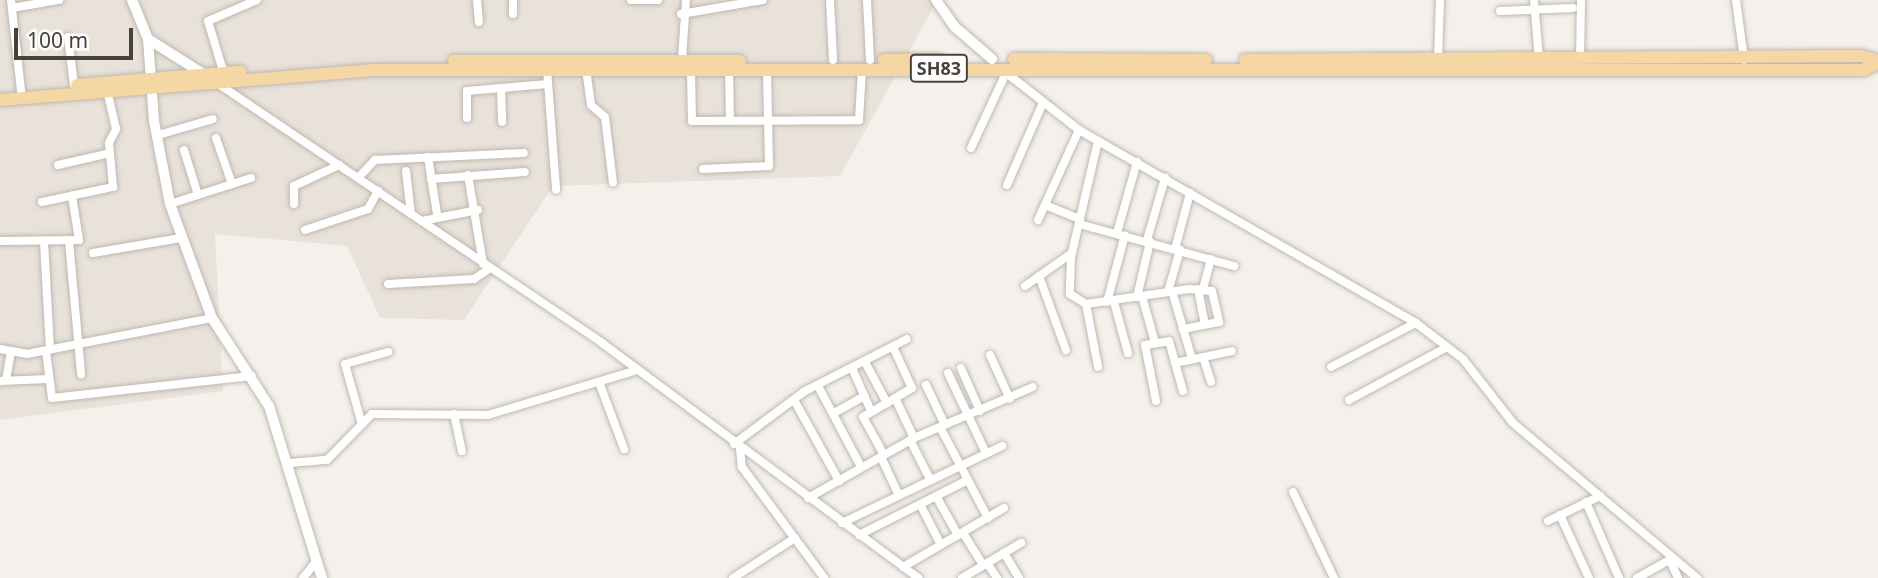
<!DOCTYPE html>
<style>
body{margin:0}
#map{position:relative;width:1878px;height:578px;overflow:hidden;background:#f4f1ec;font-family:"Noto Sans",sans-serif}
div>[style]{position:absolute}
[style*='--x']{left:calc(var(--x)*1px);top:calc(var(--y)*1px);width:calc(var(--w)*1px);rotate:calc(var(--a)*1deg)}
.residential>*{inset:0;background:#e8e2da}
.roads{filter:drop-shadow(0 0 2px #bfb8af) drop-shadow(0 0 2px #bfb8af)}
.minor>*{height:8px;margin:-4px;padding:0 4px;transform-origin:4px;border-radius:4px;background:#fff}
.tertiary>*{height:10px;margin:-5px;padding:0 5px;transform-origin:5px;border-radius:5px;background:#fff}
.primary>*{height:12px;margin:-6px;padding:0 6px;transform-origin:6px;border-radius:6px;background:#f5d7a4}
span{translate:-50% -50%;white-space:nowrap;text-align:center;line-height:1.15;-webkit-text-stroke:6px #fff;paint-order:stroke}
.shield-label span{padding:2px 5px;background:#fff;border:2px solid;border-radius:5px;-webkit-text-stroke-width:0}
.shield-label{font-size:18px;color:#48413a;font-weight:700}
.scale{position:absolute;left:14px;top:28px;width:119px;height:32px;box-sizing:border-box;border:4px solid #48413a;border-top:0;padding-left:9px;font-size:21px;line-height:24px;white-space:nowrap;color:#48413a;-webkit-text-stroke:5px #fff;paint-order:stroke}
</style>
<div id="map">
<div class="residential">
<div style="clip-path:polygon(0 0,935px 0,937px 1px,840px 176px,553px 186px,464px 320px,380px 318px,347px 246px,215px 234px,223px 391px,0 420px)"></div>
</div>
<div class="roads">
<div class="minor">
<div style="--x:11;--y:0;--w:92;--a:83.7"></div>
<div style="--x:477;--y:0;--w:22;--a:85"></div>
<div style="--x:513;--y:0;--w:14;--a:90"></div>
<div style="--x:631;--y:0;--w:27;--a:0"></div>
<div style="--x:830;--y:0;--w:60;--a:87.1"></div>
<div style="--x:867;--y:0;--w:60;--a:87.1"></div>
<div style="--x:1534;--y:0;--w:59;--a:85.2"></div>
<div style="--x:1736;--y:0;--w:60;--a:82.3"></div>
<div style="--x:12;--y:8;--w:48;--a:-9.7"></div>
<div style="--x:1500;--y:11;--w:73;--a:-2.4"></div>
<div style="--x:681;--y:14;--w:83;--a:-9.7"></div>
<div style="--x:68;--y:37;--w:48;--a:82.9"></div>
<div style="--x:1580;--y:59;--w:59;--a:-89"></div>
<div style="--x:682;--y:60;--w:60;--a:-86.2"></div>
<div style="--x:1438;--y:60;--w:60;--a:-88.1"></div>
<div style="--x:547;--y:69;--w:121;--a:85.7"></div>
<div style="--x:586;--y:69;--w:36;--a:82"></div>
<div style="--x:591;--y:105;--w:18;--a:41"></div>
<div style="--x:605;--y:117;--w:66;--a:83.1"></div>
<div style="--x:729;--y:69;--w:51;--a:88.9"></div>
<div style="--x:691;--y:70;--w:51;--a:88.9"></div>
<div style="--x:692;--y:121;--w:167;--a:-0.3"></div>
<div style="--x:859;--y:120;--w:51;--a:-86.6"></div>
<div style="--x:1004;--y:71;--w:95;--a:38.2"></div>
<div style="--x:1079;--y:130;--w:388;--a:29.8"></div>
<div style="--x:1416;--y:323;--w:59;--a:37.5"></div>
<div style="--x:1463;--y:359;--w:81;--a:52"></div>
<div style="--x:1513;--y:423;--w:241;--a:40.1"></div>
<div style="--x:224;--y:74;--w:55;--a:-106.8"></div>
<div style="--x:208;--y:21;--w:53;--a:-23.2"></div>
<div style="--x:217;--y:83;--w:465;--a:34"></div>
<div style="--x:602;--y:343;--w:394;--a:36.6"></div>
<div style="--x:501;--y:88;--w:34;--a:88"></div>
<div style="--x:467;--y:118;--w:27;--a:-90"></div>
<div style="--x:467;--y:91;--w:81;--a:-4.9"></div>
<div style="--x:158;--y:135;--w:57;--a:-16.2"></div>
<div style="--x:216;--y:138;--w:49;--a:70.8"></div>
<div style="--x:1098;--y:141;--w:119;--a:103.1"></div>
<div style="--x:1071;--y:257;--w:37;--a:92"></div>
<div style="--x:1070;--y:294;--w:19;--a:32"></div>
<div style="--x:1086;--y:304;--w:104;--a:-8.3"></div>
<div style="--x:1189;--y:289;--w:23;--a:5"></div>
<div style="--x:1212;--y:291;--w:32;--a:77"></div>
<div style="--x:1219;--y:322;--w:37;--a:169"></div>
<div style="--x:971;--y:148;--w:83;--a:-65"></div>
<div style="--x:184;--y:150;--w:47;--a:72.7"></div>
<div style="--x:428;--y:157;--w:58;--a:81"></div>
<div style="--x:58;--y:165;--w:53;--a:-13"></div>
<div style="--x:703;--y:169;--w:66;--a:-2.6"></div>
<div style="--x:769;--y:166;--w:97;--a:-91.2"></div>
<div style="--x:406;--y:171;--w:43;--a:83.4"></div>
<div style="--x:468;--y:175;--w:90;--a:80.4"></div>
<div style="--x:358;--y:178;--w:25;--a:-47"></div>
<div style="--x:375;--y:160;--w:149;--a:-2.7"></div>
<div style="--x:431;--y:179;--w:94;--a:-4.3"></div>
<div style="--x:1007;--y:185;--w:87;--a:-66.4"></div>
<div style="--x:42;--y:202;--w:73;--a:-11.9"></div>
<div style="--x:113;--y:187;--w:44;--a:-95.2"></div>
<div style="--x:109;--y:143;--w:16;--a:-63"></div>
<div style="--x:116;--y:129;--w:39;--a:-103"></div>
<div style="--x:170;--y:204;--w:85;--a:-17.8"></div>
<div style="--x:294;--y:204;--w:18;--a:-90"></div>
<div style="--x:294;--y:186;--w:50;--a:-25"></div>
<div style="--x:1045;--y:205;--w:38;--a:22"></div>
<div style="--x:1038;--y:220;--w:99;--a:-65.5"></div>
<div style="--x:422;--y:221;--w:57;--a:-11.1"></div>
<div style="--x:1079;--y:224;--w:161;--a:15.2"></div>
<div style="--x:305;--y:230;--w:66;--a:-18.4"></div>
<div style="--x:368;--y:209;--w:21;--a:-61"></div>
<div style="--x:1117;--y:233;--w:74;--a:-74.3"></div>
<div style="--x:1147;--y:240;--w:65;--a:-73.8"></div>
<div style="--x:0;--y:241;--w:79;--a:-0.7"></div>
<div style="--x:79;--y:240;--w:45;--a:-99"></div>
<div style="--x:69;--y:241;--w:134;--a:84.8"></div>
<div style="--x:44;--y:242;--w:108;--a:86.8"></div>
<div style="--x:1175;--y:249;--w:58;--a:-75"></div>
<div style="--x:93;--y:253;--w:89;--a:-9.7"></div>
<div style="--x:1039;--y:276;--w:79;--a:70"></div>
<div style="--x:388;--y:284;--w:86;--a:-3.3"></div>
<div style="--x:474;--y:279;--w:18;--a:-34"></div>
<div style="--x:1025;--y:286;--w:57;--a:-35.1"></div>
<div style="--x:1198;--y:289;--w:36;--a:79"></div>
<div style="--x:1203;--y:289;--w:31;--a:-75"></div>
<div style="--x:1172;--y:291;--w:71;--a:73.6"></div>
<div style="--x:1168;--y:292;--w:44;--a:-74.1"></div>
<div style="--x:1142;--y:296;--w:49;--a:74.5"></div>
<div style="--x:1137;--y:297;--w:57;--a:-76.7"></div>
<div style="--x:1107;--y:302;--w:69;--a:-75"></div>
<div style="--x:1114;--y:302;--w:53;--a:74.6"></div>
<div style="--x:1086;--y:304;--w:64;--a:79.2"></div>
<div style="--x:0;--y:349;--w:27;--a:10"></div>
<div style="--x:27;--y:354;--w:188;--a:-11"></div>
<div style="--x:46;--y:351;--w:47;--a:82.7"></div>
<div style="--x:52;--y:398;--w:201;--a:-6.3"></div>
<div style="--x:990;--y:355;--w:48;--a:65.6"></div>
<div style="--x:1203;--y:357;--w:26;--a:72"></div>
<div style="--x:865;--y:362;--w:47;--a:61.8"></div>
<div style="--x:1175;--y:363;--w:58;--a:-11.9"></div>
<div style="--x:1331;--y:367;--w:96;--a:-27.4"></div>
<div style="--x:852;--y:368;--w:47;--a:66.2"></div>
<div style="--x:961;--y:368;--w:47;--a:66.2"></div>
<div style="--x:948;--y:373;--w:89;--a:64.6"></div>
<div style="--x:6;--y:380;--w:28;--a:-80"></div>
<div style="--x:0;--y:381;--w:48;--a:-2.4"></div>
<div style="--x:599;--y:382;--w:72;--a:69.5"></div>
<div style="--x:926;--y:385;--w:44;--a:64.6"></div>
<div style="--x:818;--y:386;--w:92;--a:62"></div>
<div style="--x:895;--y:398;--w:44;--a:64.6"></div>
<div style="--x:794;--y:400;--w:93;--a:60.9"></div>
<div style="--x:1349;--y:400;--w:111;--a:-28.4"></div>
<div style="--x:1156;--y:401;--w:57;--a:-101.1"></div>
<div style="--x:1145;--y:345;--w:24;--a:-9"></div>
<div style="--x:1169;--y:341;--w:52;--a:74.4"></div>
<div style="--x:834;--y:413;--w:35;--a:-29"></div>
<div style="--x:454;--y:414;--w:38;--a:78"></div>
<div style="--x:361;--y:421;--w:59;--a:-105.7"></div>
<div style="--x:345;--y:364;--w:45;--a:-15.6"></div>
<div style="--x:940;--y:427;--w:103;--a:62.2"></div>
<div style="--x:910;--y:440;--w:44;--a:62.9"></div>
<div style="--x:734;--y:444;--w:89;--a:-36.7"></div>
<div style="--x:805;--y:391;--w:114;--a:-27"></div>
<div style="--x:740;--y:449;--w:18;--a:84"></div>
<div style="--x:742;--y:467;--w:138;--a:53.5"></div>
<div style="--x:884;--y:455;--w:43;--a:-118.9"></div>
<div style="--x:863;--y:417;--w:57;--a:-30.6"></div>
<div style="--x:912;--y:388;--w:45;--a:-114.9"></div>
<div style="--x:881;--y:457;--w:40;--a:65"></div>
<div style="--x:290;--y:463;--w:37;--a:-5"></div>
<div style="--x:327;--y:460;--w:64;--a:-45.6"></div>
<div style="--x:372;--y:414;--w:116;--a:0.5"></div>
<div style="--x:488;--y:415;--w:152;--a:-16.8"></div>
<div style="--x:1293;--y:492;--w:95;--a:64.5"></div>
<div style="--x:936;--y:496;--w:45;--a:60.6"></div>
<div style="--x:808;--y:498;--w:122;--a:-29.5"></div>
<div style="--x:914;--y:438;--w:129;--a:-23.2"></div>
<div style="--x:1586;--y:502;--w:83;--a:66.5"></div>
<div style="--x:920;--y:504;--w:46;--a:62.9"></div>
<div style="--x:1560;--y:515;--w:69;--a:65.3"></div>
<div style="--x:1548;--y:521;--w:58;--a:-25.7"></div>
<div style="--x:842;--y:523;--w:178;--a:-25.7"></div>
<div style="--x:963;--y:533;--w:38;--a:58"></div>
<div style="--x:859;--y:535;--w:120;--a:-26.8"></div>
<div style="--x:1004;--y:553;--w:29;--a:59"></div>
<div style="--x:1670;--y:560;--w:20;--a:66"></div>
<div style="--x:987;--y:563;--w:18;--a:56"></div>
<div style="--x:903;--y:567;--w:117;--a:-30.3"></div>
<div style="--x:303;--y:578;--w:21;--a:-51"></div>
<div style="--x:733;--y:578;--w:74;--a:-32.8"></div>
<div style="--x:962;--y:578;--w:69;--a:-30.7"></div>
<div style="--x:1637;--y:578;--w:41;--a:-29.1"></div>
</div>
<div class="tertiary">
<div style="--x:132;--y:0;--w:42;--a:67.7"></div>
<div style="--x:148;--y:39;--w:67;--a:32.3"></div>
<div style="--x:936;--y:0;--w:33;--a:55"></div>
<div style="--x:955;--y:27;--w:49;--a:40.9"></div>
<div style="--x:148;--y:39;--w:82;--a:85.8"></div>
<div style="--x:154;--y:121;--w:85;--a:79.1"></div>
<div style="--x:170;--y:204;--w:121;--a:69.8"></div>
<div style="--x:212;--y:318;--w:105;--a:57.1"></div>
<div style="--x:269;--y:406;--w:180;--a:72.9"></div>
</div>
<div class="primary">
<div style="--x:1014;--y:59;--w:192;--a:0.3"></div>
<div style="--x:884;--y:60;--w:56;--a:0"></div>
<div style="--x:1245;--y:60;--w:617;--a:-0.37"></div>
<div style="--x:1862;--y:56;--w:17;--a:17"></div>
<div style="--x:454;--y:61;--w:286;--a:0"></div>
<div style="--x:77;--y:85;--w:164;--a:-4.6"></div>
<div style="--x:0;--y:100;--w:375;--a:-4.6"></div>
<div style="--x:374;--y:70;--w:1489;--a:0"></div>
<div style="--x:1863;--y:70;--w:17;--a:-25"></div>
</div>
</div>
<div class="shield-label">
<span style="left:939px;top:68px">SH83</span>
</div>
<div class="scale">100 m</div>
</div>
